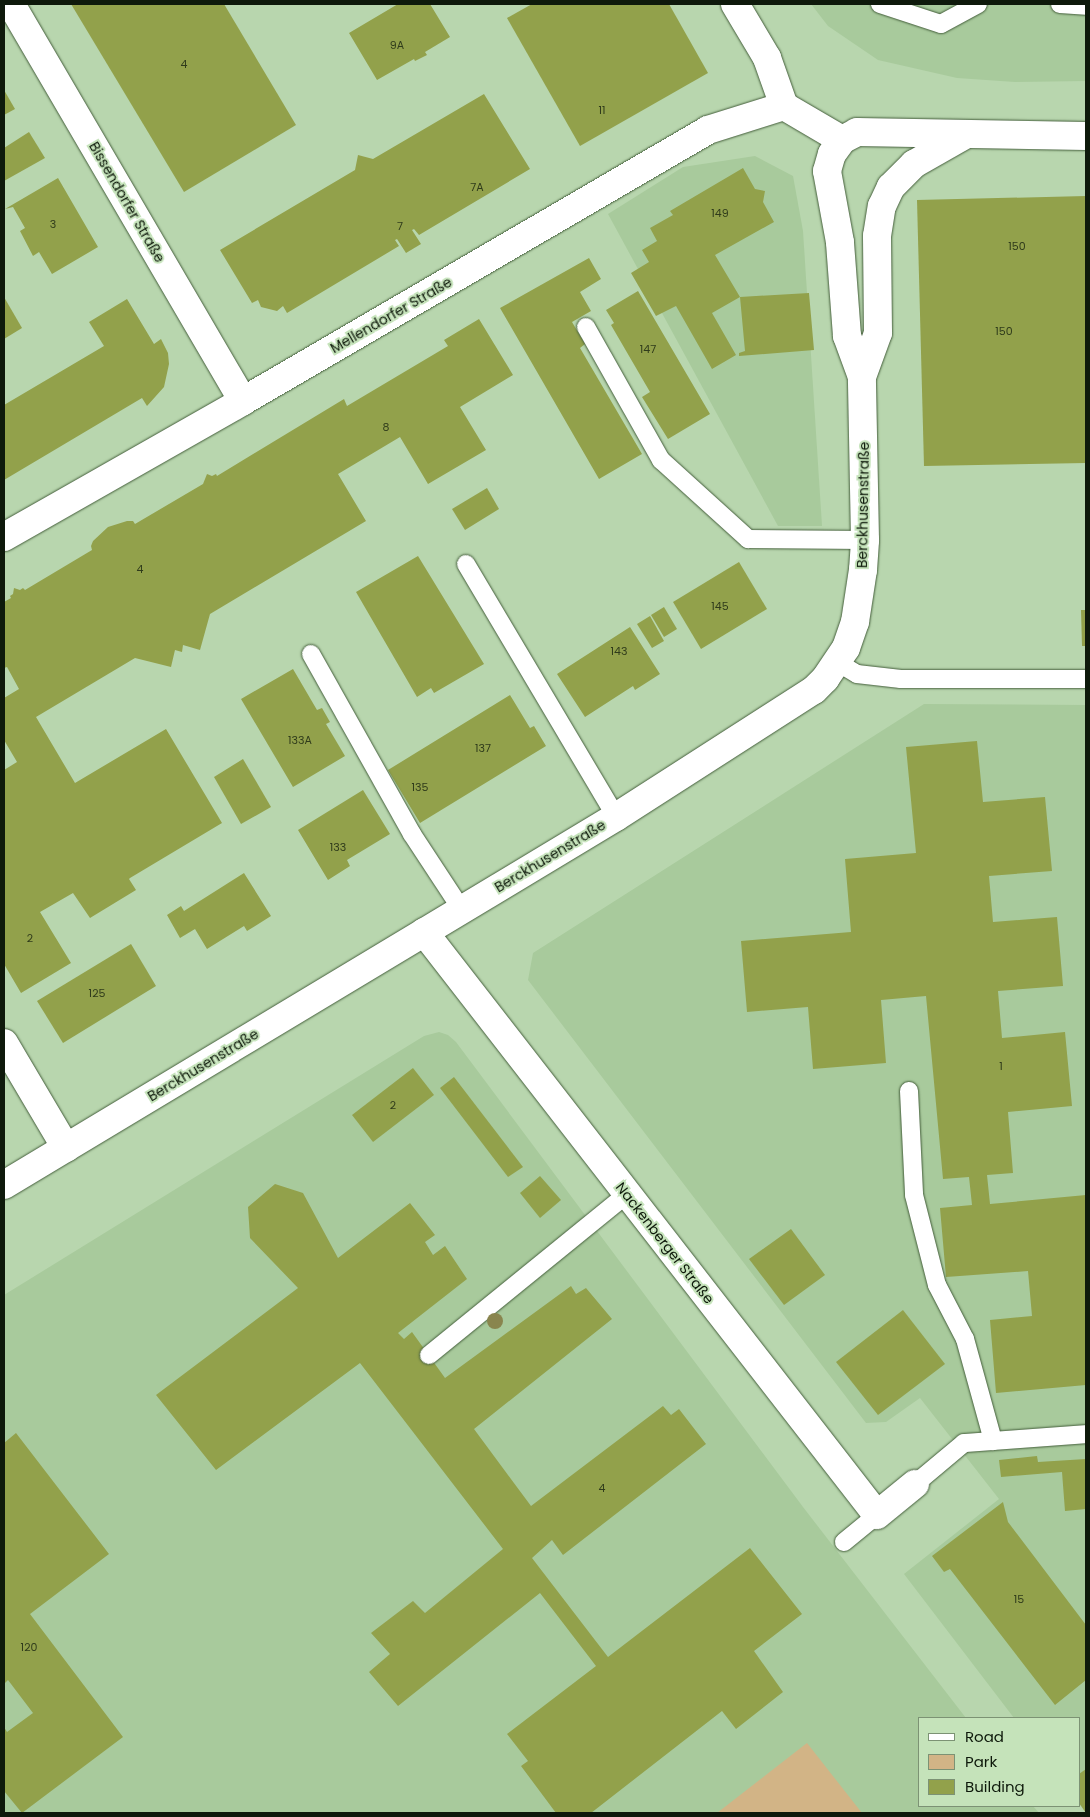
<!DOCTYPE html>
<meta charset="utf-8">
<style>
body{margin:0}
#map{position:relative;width:1090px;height:1817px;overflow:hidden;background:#b8d6ae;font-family:Poppins,sans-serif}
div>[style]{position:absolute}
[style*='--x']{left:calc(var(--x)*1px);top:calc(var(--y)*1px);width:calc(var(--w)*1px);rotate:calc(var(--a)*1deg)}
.built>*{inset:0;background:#a8ca9c}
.green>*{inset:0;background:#d2b486}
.building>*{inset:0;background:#92a14b}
.roads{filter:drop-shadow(0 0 1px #445e3b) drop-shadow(0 0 1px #445e3b)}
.service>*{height:18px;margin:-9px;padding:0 9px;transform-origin:9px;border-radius:9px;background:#fff}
.minor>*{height:28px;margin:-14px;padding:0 14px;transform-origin:14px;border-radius:14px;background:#fff}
.tertiary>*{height:28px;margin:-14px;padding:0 14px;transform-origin:14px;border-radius:14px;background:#fff}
.trees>*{width:16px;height:16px;margin:-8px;border-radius:50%;background:#89854e}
span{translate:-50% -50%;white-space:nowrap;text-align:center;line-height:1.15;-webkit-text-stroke:4px #c5e3ba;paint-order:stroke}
.number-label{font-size:11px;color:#2f3b1b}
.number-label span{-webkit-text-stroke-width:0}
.street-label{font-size:14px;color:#0e190b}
.frame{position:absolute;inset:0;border:5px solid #0e190b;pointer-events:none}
.legend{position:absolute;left:918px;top:1717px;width:162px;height:90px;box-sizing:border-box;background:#c5e3ba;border:1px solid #7c9274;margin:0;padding:6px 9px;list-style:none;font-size:15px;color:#0e190b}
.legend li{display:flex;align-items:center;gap:10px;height:25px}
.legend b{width:25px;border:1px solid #7c9274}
</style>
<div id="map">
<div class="built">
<div style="clip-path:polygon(811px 4px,1086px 4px,1086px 81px,1015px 82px,957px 78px,878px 60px,828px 26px)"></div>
<div style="clip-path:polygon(755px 156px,793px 176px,803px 231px,822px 526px,778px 526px,608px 214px,683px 167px)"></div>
<div style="clip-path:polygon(924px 704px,1086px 705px,1086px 1813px,1079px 1803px,1079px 1718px,1014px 1718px,904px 1574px,999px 1499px,920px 1398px,886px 1422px,866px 1423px,528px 980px,533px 953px)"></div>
<div style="clip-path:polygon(439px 1032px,448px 1035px,456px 1042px,803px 1507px,966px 1718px,919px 1718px,919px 1806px,1033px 1806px,1039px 1813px,4px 1813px,4px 1295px,424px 1036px)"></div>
</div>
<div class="green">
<div style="clip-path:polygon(807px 1743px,862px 1813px,717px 1813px)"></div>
</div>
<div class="building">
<div style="clip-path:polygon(71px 4px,224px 4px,296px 125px,184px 192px)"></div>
<div style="clip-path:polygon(398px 4px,430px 4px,450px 37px,425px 52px,427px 55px,415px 61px,414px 59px,377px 80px,349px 33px)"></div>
<div style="clip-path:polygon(532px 4px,669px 4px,708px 73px,580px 146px,507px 18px)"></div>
<div style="clip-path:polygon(4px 90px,15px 109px,4px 115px)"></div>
<div style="clip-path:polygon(484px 94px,530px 169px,419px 235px,414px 229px,412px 230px,421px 244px,406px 253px,397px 239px,395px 240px,399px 246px,287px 313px,283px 306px,277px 311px,261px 307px,258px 300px,252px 303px,220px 250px,355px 170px,358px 155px,373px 159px)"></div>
<div style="clip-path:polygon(29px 132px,45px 158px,4px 181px,4px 148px)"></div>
<div style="clip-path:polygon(743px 168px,755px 189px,765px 191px,763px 202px,774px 222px,715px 255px,740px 297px,712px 313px,736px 355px,712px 369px,676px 306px,656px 316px,631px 273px,649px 262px,642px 250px,657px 241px,650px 228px,673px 215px,670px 211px)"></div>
<div style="clip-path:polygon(58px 178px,98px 247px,52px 274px,39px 252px,33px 256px,20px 231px,25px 228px,13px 207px,5px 209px)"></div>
<div style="clip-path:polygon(1086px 196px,1086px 463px,924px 466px,917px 200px)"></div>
<div style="clip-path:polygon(589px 258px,601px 279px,580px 292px,591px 311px,572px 322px,585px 344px,580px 348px,642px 454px,599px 479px,500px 308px)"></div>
<div style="clip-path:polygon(638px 291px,710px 414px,668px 439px,642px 397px,650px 392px,611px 325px,614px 323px,606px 310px)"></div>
<div style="clip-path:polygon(809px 293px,814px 350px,739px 356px,739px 353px,745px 351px,740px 297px)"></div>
<div style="clip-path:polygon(4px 297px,22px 328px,4px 339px)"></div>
<div style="clip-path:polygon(127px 299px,154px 344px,161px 339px,168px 353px,169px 364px,164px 387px,147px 406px,142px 398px,4px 480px,4px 405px,104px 346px,89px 322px)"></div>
<div style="clip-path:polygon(479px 319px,513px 375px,460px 407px,486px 450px,428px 484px,400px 437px,338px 474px,366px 521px,210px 614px,200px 650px,183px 645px,182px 652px,175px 650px,171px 667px,135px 658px,36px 717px,75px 783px,166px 729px,222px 823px,130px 878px,129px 879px,136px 890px,90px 918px,73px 893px,40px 912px,71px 963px,21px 993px,4px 964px,4px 770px,17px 762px,4px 740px,4px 698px,19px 689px,7px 667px,4px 668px,4px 602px,11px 598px,10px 596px,13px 594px,14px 588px,20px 590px,23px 588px,25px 590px,92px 550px,91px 546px,93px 541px,108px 527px,127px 521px,133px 521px,135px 524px,203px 484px,207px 474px,212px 476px,216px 474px,217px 476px,344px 399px,347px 406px,448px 346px,444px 340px)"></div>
<div style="clip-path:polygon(487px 488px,499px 509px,465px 530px,452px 509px)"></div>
<div style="clip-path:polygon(418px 556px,484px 664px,434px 693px,431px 688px,417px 697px,356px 592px)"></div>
<div style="clip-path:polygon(739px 562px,767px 609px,701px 649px,673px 602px)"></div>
<div style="clip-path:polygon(664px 607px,677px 629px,664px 637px,651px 615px)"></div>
<div style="clip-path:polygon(1081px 610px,1086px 610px,1086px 646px,1082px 646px)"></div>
<div style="clip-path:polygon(650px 616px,664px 641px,652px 648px,637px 624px)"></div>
<div style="clip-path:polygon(630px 627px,660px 674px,635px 690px,633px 686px,585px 717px,557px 674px)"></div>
<div style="clip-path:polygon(293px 669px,317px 710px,322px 708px,330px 722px,326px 724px,345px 756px,293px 787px,241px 699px)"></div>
<div style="clip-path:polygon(510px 695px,530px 728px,534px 726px,546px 746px,420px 823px,388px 770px)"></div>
<div style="clip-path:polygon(977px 741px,983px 802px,1045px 797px,1052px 871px,989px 876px,993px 922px,1057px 917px,1063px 986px,998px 991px,1002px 1038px,1065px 1032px,1072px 1106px,1008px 1112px,1013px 1173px,987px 1175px,990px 1204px,1086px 1195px,1086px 1385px,996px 1393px,990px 1320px,1032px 1316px,1028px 1271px,946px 1277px,940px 1208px,972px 1205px,969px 1177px,943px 1179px,926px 996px,881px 1000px,886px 1063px,813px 1069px,808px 1007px,747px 1012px,741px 941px,851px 932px,845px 859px,916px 853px,906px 747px)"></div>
<div style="clip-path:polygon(243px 759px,271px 807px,241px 824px,214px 777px)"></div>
<div style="clip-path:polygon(363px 790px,390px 834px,347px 860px,350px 866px,328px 880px,298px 830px)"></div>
<div style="clip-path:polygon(244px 873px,271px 916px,247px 931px,244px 926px,207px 949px,195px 929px,180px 938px,167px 915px,181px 906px,184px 911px)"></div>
<div style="clip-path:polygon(131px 944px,156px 986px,63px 1043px,37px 1001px)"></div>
<div style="clip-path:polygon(413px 1068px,434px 1095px,373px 1142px,352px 1115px)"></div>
<div style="clip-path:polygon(454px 1077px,523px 1167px,508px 1177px,440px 1088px)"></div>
<div style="clip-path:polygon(540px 1176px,561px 1200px,540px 1218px,520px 1193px)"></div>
<div style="clip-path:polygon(275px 1184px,303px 1193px,338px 1258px,410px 1203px,435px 1235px,425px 1242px,433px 1255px,445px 1246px,467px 1279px,398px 1333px,404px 1339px,412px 1332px,445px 1378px,571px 1286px,576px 1294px,586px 1288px,612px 1319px,474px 1429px,531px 1506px,663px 1406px,671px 1415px,679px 1409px,706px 1444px,563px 1555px,552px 1540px,532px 1558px,608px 1657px,750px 1548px,802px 1614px,754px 1651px,783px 1692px,736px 1729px,722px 1711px,591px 1813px,556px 1813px,521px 1766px,528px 1761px,507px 1734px,596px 1666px,540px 1593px,398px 1706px,369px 1672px,390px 1654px,371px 1633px,413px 1601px,425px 1613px,503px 1549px,360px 1363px,216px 1470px,156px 1395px,298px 1288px,250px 1238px,248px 1207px)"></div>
<div style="clip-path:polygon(791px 1229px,825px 1275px,784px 1305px,749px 1259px)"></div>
<div style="clip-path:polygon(903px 1310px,945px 1364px,878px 1415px,836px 1362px)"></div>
<div style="clip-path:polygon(16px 1433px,109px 1554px,30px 1614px,123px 1737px,22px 1813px,4px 1791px,4px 1727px,7px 1732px,33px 1713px,8px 1680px,4px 1684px,4px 1443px)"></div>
<div style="clip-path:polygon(1037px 1456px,1038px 1462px,1086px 1459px,1086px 1509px,1065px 1511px,1062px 1472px,1001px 1477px,999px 1460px)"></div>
<div style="clip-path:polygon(1003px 1502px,1008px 1522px,1086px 1625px,1086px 1680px,1055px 1705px,950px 1569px,944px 1572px,932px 1556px)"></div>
<div style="clip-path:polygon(1086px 1769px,1086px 1813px,1079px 1803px,1079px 1774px)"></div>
</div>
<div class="roads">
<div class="service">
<div style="--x:880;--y:4;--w:64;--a:18.2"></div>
<div style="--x:941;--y:24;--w:42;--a:-28.4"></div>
<div style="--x:1060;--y:4;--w:26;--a:4"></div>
<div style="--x:586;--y:327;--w:153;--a:60.6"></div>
<div style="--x:661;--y:460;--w:118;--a:42.2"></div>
<div style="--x:748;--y:539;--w:117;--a:0.5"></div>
<div style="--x:466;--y:564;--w:294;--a:59.3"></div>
<div style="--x:311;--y:654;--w:206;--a:60.7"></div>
<div style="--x:412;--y:834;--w:91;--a:56.7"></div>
<div style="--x:837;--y:662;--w:23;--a:31"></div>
<div style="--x:857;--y:674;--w:44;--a:6.5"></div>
<div style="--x:901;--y:679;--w:185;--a:0"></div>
<div style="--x:909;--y:1091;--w:104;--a:87.2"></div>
<div style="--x:914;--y:1195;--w:93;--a:75.7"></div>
<div style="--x:937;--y:1285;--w:61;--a:62.6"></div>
<div style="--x:965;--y:1339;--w:106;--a:74.6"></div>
<div style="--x:429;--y:1355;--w:255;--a:-39.1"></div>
<div style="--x:915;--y:1484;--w:64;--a:-39.9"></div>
<div style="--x:964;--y:1443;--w:122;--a:-4.2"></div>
<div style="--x:844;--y:1542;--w:43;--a:-39.3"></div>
</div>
<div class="minor">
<div style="--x:11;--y:4;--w:460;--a:59.7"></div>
<div style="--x:735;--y:4;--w:63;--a:59.3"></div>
<div style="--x:767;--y:58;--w:51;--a:70.5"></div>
<div style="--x:784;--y:106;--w:67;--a:30.4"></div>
<div style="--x:4;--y:537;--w:275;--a:-29.6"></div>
<div style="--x:243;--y:401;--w:538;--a:-30.23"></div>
<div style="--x:708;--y:130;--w:80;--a:-17.5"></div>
<div style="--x:424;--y:932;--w:738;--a:52.15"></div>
<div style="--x:877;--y:1515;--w:49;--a:-39.2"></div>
<div style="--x:4;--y:1043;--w:122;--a:59.4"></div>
</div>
<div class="tertiary">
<div style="--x:862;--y:377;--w:47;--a:-70"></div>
<div style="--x:878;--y:333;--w:97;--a:-90.6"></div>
<div style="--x:877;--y:236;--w:30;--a:-81"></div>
<div style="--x:882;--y:206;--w:21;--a:-65"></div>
<div style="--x:891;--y:187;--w:33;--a:-45"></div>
<div style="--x:914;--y:164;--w:59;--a:-29.6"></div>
<div style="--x:4;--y:1185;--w:714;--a:-31.02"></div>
<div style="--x:616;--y:817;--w:235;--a:-32.7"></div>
<div style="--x:814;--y:690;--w:16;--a:-45"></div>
<div style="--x:825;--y:679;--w:37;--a:-56"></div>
<div style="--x:846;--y:648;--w:28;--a:-71"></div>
<div style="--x:855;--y:622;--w:53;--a:-81.3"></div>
<div style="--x:863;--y:570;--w:30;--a:-86"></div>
<div style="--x:865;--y:540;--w:163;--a:-91.1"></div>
<div style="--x:862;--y:377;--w:44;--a:-110.1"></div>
<div style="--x:847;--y:336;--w:94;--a:-94.3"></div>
<div style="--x:840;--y:242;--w:72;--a:-100.4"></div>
<div style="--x:827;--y:171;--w:18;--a:-74"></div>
<div style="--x:832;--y:154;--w:17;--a:-54"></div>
<div style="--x:842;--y:140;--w:17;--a:-28"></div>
<div style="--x:857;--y:132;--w:229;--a:1"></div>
</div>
</div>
<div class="trees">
<div style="left:495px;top:1321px"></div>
</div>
<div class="number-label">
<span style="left:397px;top:45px">9A</span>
<span style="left:184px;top:64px">4</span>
<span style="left:602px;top:110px">11</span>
<span style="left:477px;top:187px">7A</span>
<span style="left:720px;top:213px">149</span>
<span style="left:53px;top:224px">3</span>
<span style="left:400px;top:226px">7</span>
<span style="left:1017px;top:246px">150</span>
<span style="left:1004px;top:331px">150</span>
<span style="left:648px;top:349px">147</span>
<span style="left:386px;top:427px">8</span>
<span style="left:140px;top:569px">4</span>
<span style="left:720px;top:606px">145</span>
<span style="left:619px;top:651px">143</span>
<span style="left:300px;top:740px">133A</span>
<span style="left:483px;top:748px">137</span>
<span style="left:420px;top:787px">135</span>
<span style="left:338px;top:847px">133</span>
<span style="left:30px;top:938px">2</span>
<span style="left:97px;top:993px">125</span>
<span style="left:1001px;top:1066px">1</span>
<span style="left:393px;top:1105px">2</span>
<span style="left:602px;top:1488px">4</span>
<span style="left:1019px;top:1599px">15</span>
<span style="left:29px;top:1647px">120</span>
</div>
<div class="street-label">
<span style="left:127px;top:202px;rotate:60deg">Bissendorfer Straße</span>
<span style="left:391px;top:315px;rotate:-30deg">Mellendorfer Straße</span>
<span style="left:863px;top:505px;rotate:-89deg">Berckhusenstraße</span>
<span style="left:550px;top:856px;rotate:-31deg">Berckhusenstraße</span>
<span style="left:203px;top:1065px;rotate:-31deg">Berckhusenstraße</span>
<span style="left:665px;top:1243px;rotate:52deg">Nackenberger Straße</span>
</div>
<div class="frame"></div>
<ul class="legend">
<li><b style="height:6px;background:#fff"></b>Road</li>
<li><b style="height:14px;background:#d2b486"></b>Park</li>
<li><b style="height:14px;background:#92a14b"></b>Building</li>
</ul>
</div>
